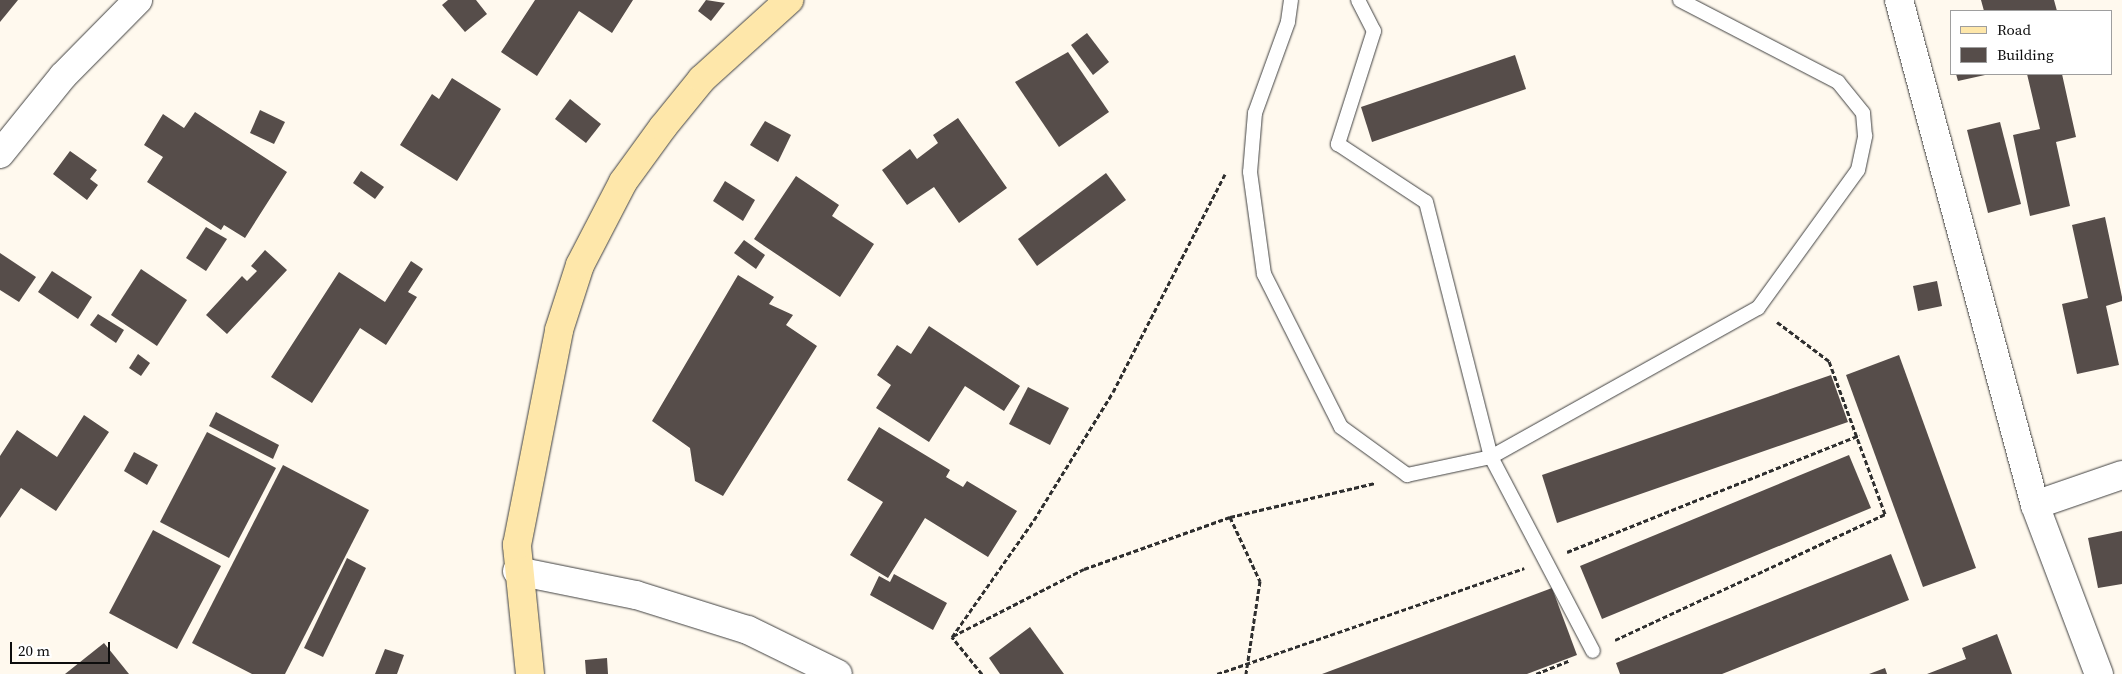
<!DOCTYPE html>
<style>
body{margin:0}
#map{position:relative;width:2122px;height:674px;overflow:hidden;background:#fff9ee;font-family:"Source Serif 4",serif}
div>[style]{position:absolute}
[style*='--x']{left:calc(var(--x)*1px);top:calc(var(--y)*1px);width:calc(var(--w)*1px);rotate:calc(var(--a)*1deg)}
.building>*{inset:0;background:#564d4a}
.path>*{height:3px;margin-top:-1.5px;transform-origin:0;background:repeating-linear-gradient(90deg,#2f2f2f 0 5px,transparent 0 7.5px)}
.roads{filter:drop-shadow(0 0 1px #404040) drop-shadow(0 0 1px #404040)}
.lane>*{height:14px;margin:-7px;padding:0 7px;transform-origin:7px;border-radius:7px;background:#fff}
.street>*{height:28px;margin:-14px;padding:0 14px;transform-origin:14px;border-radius:14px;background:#fff}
.secondary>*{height:28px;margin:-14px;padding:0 14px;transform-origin:14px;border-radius:14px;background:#fee7aa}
span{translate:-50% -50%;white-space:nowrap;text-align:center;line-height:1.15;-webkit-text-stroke:5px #fff;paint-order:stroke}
.legend{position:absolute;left:1950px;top:10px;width:162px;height:65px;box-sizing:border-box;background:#fff;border:1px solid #9e9e9e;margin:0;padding:6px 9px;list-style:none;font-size:15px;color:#0d0d0d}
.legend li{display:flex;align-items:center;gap:10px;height:25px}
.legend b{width:25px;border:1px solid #9e9e9e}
.scale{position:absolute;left:10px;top:642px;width:100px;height:22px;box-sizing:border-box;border:2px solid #0d0d0d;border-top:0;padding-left:6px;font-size:15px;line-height:18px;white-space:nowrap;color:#0d0d0d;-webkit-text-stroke:4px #fff;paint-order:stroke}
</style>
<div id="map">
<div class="building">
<div style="clip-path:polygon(0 0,18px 0,0 22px)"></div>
<div style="clip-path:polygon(448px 0,476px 0,487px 14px,465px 32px,442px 5px)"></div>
<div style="clip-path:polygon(535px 0,633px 0,612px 33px,579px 11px,537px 76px,501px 52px)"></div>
<div style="clip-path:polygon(706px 0,725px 3px,711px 21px,698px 11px)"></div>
<div style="clip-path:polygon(1981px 0,2054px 0,2057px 11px,1984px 11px)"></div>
<div style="clip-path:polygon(1087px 33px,1109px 62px,1093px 75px,1071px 45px)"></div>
<div style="clip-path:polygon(1068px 52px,1109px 112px,1059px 147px,1015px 82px)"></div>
<div style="clip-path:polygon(1515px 55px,1526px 89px,1372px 142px,1361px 107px)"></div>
<div style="clip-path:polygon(1956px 74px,1985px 74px,1985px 75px,1958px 81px)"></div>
<div style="clip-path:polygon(2027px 74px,2062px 74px,2076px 137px,2056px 142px,2070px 206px,2030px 216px,2013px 135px,2040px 129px)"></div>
<div style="clip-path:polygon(452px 78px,501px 109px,457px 181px,400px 145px,432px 94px,439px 99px)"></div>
<div style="clip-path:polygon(570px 99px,601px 124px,586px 143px,555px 119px)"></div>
<div style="clip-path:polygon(260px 110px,285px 122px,274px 144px,250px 133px)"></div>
<div style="clip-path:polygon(195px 112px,287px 172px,245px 238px,224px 225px,221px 230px,147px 182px,163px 157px,144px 145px,163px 114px,184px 128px)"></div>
<div style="clip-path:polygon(958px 118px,1007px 188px,959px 223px,934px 187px,907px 205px,882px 170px,910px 149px,917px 159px,938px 143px,933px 135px)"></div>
<div style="clip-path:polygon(765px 121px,791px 135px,778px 162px,750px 145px)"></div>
<div style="clip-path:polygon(2000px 122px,2021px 204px,1988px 213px,1967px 130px)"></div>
<div style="clip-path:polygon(70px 151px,97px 170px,90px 179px,98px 185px,87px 200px,53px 174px)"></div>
<div style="clip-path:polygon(361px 171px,384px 187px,375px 199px,353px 183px)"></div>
<div style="clip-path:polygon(1106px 173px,1126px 200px,1037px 266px,1018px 239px)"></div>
<div style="clip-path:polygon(796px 176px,839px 205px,832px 216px,874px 244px,840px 297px,754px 239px)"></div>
<div style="clip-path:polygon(725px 181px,755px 200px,743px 221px,713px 201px)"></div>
<div style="clip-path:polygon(2105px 217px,2122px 297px,2122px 301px,2106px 306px,2119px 365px,2077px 374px,2062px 304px,2088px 298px,2072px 225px)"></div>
<div style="clip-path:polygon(206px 227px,227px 239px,206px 271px,186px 258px)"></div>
<div style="clip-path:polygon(744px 240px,765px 255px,756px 269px,734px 253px)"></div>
<div style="clip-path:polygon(265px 250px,287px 270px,227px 334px,206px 315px,242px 276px,247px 281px,257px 271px,251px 266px)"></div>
<div style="clip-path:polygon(0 253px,36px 277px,19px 302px,0 290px)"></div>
<div style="clip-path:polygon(411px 261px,423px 269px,408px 292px,417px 297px,386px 345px,360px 328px,312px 403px,271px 377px,339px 272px,385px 302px)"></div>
<div style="clip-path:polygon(141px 269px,187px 300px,157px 346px,111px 315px)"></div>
<div style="clip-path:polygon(52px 271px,92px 297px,78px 319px,38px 292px)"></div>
<div style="clip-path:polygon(738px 275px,774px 297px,769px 304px,793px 315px,786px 325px,817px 346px,723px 496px,695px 481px,690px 448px,652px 421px)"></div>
<div style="clip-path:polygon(1937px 281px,1942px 306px,1918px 311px,1913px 286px)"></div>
<div style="clip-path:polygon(98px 314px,124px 330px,116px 343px,90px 325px)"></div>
<div style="clip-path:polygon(929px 326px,1020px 386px,1004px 411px,965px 386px,929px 442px,876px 408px,891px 385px,877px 375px,897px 345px,911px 354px)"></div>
<div style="clip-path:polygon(138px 354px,150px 363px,141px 376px,129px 368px)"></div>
<div style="clip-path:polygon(1899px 355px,1976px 568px,1923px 587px,1846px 375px)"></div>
<div style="clip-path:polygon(1831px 375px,1848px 422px,1557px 523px,1542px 475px)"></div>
<div style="clip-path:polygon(1028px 387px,1069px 408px,1050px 445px,1009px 424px)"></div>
<div style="clip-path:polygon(216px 412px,279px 445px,273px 459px,209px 426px)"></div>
<div style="clip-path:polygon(84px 415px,109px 432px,56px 511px,21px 488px,0 518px,0 456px,17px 430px,57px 457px)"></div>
<div style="clip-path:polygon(879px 427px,950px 470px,946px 477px,963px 487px,967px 481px,1017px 511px,988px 557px,925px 518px,888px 578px,850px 555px,883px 502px,847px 480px)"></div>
<div style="clip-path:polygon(207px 432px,276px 468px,229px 558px,160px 522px)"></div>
<div style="clip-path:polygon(134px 452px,158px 465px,147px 485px,124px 471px)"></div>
<div style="clip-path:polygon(1849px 455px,1871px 508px,1602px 619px,1580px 566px)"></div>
<div style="clip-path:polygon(283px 465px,369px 510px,285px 674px,252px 674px,192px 643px)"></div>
<div style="clip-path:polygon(153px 530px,221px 566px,177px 649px,109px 613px)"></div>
<div style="clip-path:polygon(2122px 531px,2122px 584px,2098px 588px,2088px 538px)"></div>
<div style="clip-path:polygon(1891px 554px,1909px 600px,1722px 674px,1620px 674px,1616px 663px)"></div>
<div style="clip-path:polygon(347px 558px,366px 568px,323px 657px,304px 648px)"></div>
<div style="clip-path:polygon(894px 574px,947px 603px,933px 630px,870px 595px,879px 576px,890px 582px)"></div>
<div style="clip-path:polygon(1552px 588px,1577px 655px,1527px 674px,1322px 674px)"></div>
<div style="clip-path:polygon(1030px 627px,1064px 674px,1000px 674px,989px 658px)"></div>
<div style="clip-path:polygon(1997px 634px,2012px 674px,1927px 674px,1966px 659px,1962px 648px)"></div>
<div style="clip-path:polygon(104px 643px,129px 674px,65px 674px)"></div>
<div style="clip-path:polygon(385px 649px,404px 655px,397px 674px,375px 674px)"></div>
<div style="clip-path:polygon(607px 658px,608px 674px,586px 674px,585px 660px)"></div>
<div style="clip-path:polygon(1885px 668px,1887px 674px,1869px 674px)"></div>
</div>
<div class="path">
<div style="--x:1230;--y:517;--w:71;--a:64.9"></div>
<div style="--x:1260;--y:581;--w:94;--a:98.6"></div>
<div style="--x:1567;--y:552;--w:315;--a:-21.8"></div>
<div style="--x:953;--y:636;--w:147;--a:-27.1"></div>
<div style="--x:1084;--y:569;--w:155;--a:-19.6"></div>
<div style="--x:1230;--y:517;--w:149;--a:-13.2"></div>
<div style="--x:1615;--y:640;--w:298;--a:-25"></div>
<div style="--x:1885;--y:514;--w:163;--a:-110.1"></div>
<div style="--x:1829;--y:361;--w:65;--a:-143.1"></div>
<div style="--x:982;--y:674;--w:48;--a:-129"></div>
<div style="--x:952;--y:637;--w:143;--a:-55"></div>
<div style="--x:1034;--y:520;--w:150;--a:-58.3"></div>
<div style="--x:1113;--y:392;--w:245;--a:-62.8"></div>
<div style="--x:1217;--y:674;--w:325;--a:-19"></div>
<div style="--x:1536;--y:674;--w:37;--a:-22"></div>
</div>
<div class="roads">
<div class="lane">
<div style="--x:1291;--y:0;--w:22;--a:98"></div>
<div style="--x:1288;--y:22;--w:97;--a:109.9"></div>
<div style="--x:1255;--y:113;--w:59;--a:94.8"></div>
<div style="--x:1250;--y:172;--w:103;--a:82.2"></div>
<div style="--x:1264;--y:274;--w:171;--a:63.3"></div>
<div style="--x:1341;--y:427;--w:82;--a:36"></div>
<div style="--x:1407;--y:475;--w:86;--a:-12.1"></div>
<div style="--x:1491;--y:457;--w:306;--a:-29.2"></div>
<div style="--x:1758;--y:308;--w:170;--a:-54.1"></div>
<div style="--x:1858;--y:170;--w:35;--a:-78"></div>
<div style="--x:1865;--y:136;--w:23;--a:-95"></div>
<div style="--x:1863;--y:113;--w:40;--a:-129"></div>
<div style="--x:1838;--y:82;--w:178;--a:-152.6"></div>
<div style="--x:1358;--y:0;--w:35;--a:63"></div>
<div style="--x:1374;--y:31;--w:119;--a:107.7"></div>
<div style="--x:1338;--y:144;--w:105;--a:33.4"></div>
<div style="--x:1426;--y:202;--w:263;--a:75.7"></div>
<div style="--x:1491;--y:457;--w:219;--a:62.3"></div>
</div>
<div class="street">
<div style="--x:1899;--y:0;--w:523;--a:74.93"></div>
<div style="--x:2035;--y:505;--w:181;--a:69.3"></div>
<div style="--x:0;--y:154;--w:100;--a:-51.1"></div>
<div style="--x:63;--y:76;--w:107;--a:-45.4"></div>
<div style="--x:2035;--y:505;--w:92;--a:-19"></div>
<div style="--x:517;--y:571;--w:121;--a:11.4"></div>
<div style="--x:636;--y:595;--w:117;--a:17.4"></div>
<div style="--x:748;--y:630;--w:100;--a:26.1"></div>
</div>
<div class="secondary">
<div style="--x:530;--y:674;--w:130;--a:-95.8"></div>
<div style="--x:517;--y:545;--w:219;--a:-78.9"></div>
<div style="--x:559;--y:330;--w:68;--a:-72.1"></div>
<div style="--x:580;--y:265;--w:93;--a:-62.6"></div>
<div style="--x:623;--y:182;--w:68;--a:-54"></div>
<div style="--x:663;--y:127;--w:62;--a:-50.9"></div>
<div style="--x:702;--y:79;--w:118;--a:-42.2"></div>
</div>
</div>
<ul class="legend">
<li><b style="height:6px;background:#fee7aa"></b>Road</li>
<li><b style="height:14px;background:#564d4a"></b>Building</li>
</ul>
<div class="scale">20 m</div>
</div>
